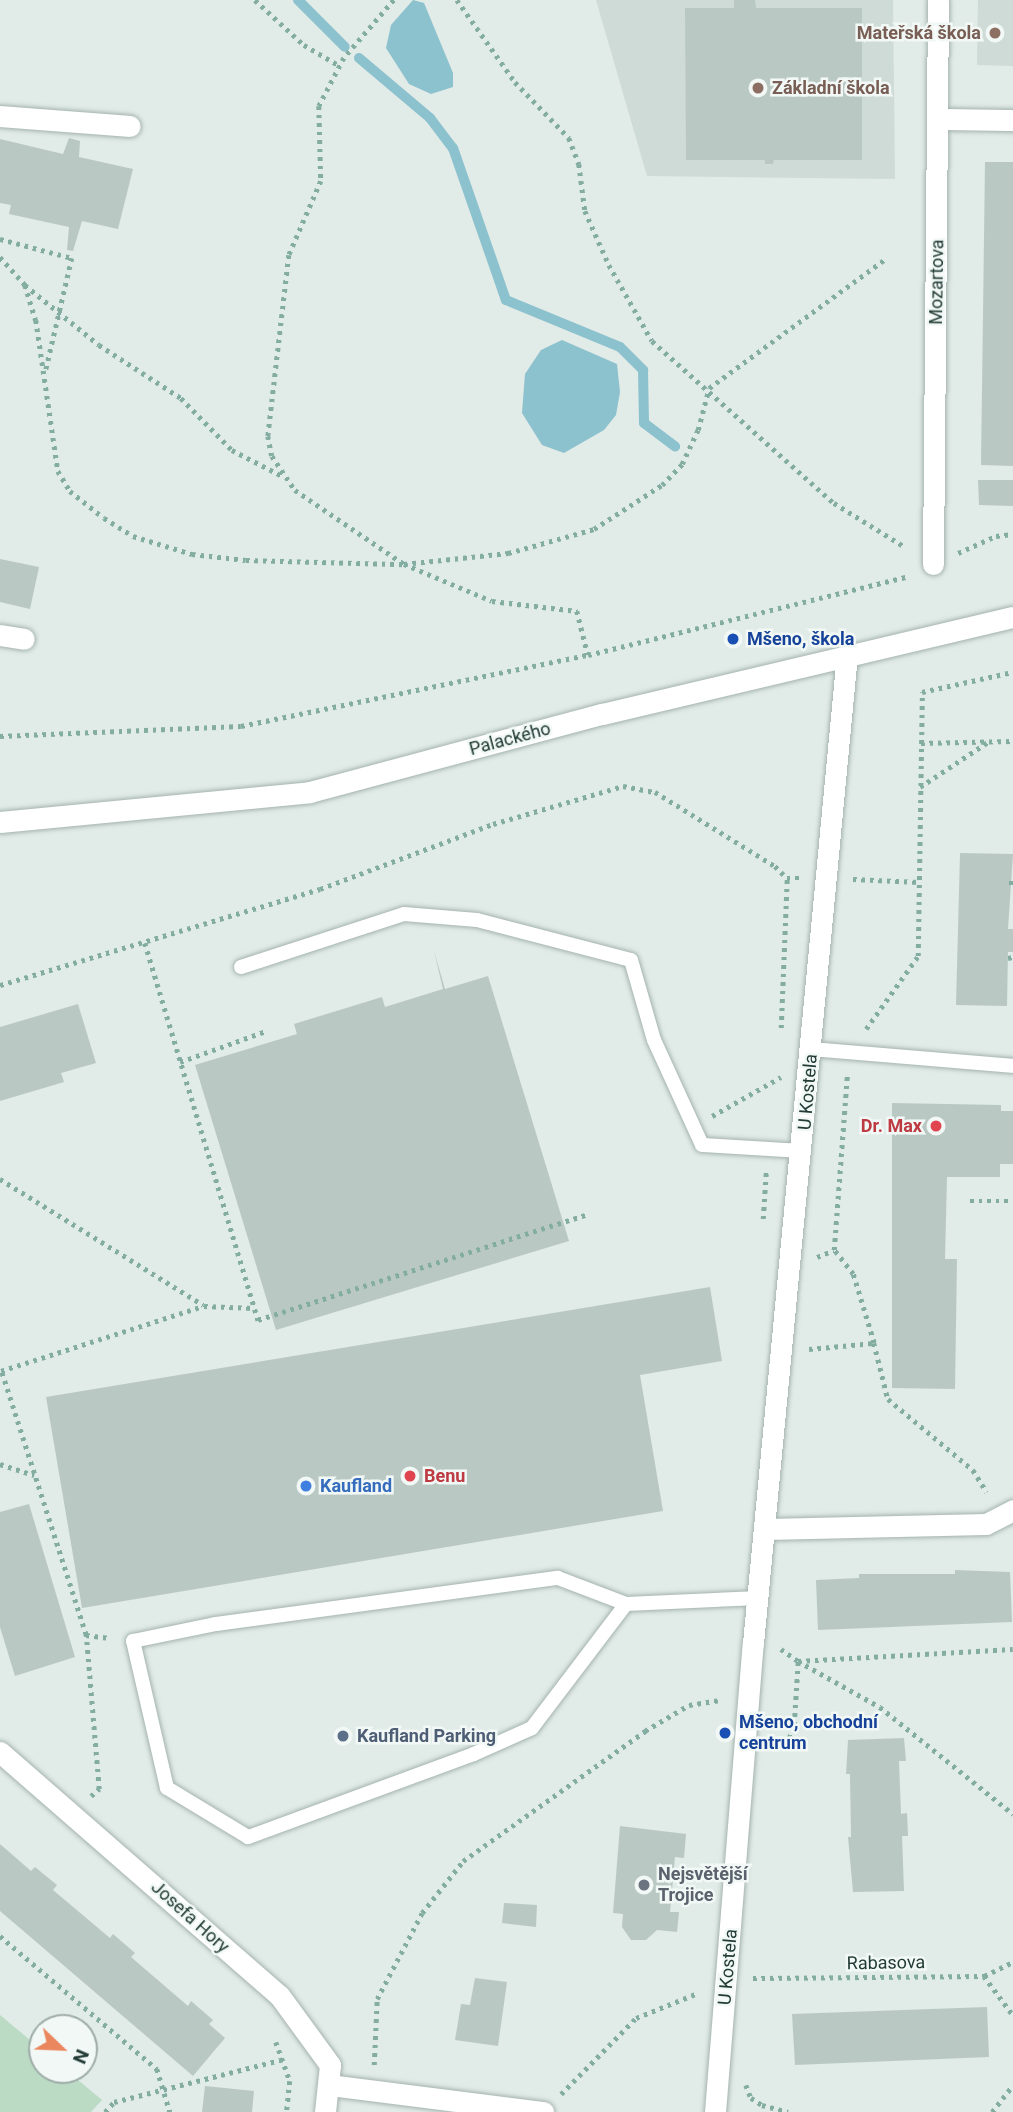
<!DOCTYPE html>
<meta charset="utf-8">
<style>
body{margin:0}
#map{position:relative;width:1013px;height:2112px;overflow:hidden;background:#e1ebe7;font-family:Roboto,sans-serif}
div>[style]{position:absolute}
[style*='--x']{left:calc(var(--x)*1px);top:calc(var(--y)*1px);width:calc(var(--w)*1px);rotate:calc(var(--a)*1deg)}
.built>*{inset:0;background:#cfdbd6}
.green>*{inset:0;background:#bbdbc5}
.water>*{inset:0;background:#8cc1ce}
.stream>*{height:10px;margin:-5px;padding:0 5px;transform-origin:5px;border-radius:5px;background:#8cc1ce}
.building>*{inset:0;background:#bac8c3}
.path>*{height:4.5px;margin-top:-2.25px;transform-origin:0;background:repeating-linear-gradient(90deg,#83ada1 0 3.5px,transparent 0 8.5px)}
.roads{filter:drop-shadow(0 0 2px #a4b3ae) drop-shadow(0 0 2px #a4b3ae)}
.lane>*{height:14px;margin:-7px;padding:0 7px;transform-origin:7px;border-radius:7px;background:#fff}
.street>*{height:21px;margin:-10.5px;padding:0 10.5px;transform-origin:10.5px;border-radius:10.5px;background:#fff}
.secondary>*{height:21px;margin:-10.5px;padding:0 10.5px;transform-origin:10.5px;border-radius:10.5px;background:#fff}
.dots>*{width:19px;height:19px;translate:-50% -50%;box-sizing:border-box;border:4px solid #f1f8f5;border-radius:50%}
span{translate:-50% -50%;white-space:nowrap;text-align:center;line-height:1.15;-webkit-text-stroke:5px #f1f8f5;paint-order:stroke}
.education-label{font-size:18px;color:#785e54;font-weight:700}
.right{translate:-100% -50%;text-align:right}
.left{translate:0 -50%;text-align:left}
.street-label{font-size:18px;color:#223b35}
.transit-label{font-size:18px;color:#164399;font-weight:700}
.health-label{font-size:18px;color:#be3a42;font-weight:700}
.shop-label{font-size:18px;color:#366cbe;font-weight:700}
.service-label{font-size:18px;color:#4e5e75;font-weight:700}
.worship-label{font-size:18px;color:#5b616d;font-weight:700}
.north{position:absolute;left:28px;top:2014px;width:70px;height:70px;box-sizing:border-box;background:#f1f8f5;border:2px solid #9eaca8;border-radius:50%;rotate:113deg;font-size:19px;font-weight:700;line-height:28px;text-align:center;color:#223b35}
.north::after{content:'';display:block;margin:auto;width:24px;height:32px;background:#eb875f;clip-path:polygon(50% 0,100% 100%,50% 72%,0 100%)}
</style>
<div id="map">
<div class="built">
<div style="clip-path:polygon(596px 0,893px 0,895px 179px,647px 176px)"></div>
<div style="clip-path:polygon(978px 0,1013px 0,1013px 66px,977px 65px)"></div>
</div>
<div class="green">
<div style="clip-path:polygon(0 2015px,42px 2050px,42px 2070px,66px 2070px,102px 2100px,91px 2112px,0 2112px)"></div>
</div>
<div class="water">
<div style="clip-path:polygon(413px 0,424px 3px,453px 73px,453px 87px,431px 94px,409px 84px,386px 48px,391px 25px)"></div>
<div style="clip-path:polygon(562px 340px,617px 364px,620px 392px,616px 415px,604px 430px,564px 453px,542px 445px,522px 413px,525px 374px,541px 350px)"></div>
</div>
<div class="stream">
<div style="--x:298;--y:0;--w:66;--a:45"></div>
<div style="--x:359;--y:58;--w:93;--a:40.2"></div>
<div style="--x:430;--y:118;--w:38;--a:53"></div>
<div style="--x:453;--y:148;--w:161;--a:70.8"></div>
<div style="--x:506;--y:300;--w:123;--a:22.4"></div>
<div style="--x:620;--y:347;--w:33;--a:45"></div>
<div style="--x:643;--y:370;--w:53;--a:88.9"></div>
<div style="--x:644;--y:423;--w:39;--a:37"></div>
</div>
<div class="building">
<div style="clip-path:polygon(734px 0,755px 0,756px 8px,862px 8px,862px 160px,774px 160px,773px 164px,765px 164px,765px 160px,686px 160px,685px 8px,734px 8px)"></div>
<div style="clip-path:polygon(69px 138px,80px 141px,79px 157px,133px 169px,118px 229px,82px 221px,73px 251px,67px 250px,69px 227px,9px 214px,11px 205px,0 203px,0 139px,63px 154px)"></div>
<div style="clip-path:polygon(985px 162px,1013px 162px,1013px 466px,981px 465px)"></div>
<div style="clip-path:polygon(978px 480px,1013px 480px,1013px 506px,979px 505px)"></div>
<div style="clip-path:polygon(0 559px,39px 567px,30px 609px,0 602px)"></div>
<div style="clip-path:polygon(960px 853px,1013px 854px,1008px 929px,1013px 929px,1013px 952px,1008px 952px,1007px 1006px,956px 1005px)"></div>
<div style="clip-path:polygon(434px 951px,445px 989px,488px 976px,569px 1241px,276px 1330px,195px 1065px,297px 1034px,294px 1024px,382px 997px,385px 1007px,443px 989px)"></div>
<div style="clip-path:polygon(78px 1004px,96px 1063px,61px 1073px,64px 1082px,0 1101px,0 1027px)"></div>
<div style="clip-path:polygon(892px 1103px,1001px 1105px,1001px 1111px,1013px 1111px,1013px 1164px,1000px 1164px,1000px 1177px,947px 1177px,945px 1259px,957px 1259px,955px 1389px,892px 1388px)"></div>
<div style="clip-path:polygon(710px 1287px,722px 1361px,640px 1375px,663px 1511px,82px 1608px,46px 1397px)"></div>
<div style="clip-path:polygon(29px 1504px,75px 1657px,15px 1676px,0 1627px,0 1512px)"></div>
<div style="clip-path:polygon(955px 1570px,1010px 1572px,1012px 1622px,818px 1630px,816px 1580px,859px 1578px,859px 1574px,955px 1574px)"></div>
<div style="clip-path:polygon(904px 1738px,906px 1761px,899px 1761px,901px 1814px,907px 1813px,908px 1836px,902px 1836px,904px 1891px,853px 1892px,848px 1837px,851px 1837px,850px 1774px,846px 1774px,848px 1740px)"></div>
<div style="clip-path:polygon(620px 1826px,686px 1834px,684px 1858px,675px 1857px,670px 1912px,679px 1912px,677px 1932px,657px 1930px,646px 1940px,631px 1940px,622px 1927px,623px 1914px,613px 1913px)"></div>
<div style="clip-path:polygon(0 1844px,31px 1871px,35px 1867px,57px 1885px,53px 1890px,110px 1938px,113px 1934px,135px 1953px,131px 1957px,188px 2006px,191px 2001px,213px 2020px,209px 2024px,225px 2038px,193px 2076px,0 1911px)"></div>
<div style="clip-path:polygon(504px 1903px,537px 1905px,536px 1927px,502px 1923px)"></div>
<div style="clip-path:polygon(475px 1978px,507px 1982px,498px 2046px,455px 2040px,461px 2004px,470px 2005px)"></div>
<div style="clip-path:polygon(987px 2007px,989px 2057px,795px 2065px,792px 2014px)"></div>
<div style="clip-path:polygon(205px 2086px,254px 2091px,252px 2112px,202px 2112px)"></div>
</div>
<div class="path">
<div style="--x:255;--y:0;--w:67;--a:42.6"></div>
<div style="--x:304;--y:45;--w:42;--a:30.3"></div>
<div style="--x:394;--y:0;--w:77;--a:130.8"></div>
<div style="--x:344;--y:58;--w:54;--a:117.5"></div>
<div style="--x:319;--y:106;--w:75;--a:88.5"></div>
<div style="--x:321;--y:181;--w:81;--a:113.4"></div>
<div style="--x:289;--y:255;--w:182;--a:96.6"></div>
<div style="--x:268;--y:436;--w:20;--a:79"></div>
<div style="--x:272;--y:456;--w:41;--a:55.9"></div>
<div style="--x:295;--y:490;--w:132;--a:34.2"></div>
<div style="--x:404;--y:564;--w:95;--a:22.8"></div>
<div style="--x:492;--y:601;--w:86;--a:6.7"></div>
<div style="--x:577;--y:611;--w:45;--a:76"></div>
<div style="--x:457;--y:0;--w:100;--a:54.7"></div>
<div style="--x:515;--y:82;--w:78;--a:46"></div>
<div style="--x:569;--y:138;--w:28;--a:69"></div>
<div style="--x:579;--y:164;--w:47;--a:82.7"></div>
<div style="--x:585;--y:211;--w:59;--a:66"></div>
<div style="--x:609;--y:265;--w:87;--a:60.5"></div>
<div style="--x:652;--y:341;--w:244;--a:41.7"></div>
<div style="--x:834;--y:503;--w:84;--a:31.8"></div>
<div style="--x:0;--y:239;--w:74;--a:14.8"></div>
<div style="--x:72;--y:258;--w:115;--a:103.1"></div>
<div style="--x:0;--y:257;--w:38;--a:48"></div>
<div style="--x:25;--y:285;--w:37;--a:73"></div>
<div style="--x:36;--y:320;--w:153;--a:81.7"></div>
<div style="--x:58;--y:471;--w:23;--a:59"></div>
<div style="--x:70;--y:491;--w:43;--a:38.5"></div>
<div style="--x:104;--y:518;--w:34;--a:32"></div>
<div style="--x:133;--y:536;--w:62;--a:17"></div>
<div style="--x:192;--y:554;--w:54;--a:6.3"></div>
<div style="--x:246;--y:560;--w:158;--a:1.5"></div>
<div style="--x:404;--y:564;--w:105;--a:-6"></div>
<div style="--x:508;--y:553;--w:89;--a:-15.6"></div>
<div style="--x:594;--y:529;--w:81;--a:-32.9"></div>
<div style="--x:662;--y:485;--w:29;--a:-46"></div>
<div style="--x:682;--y:464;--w:38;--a:-65"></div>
<div style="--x:698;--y:430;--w:43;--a:-75.3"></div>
<div style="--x:709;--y:388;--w:218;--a:-36.2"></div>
<div style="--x:25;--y:285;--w:95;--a:39"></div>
<div style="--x:99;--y:345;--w:98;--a:32.9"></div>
<div style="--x:181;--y:398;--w:73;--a:45.6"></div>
<div style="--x:232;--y:450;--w:59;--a:27.4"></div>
<div style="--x:958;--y:553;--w:42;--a:-24.1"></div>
<div style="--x:996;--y:536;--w:17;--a:-7"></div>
<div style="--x:0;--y:736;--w:241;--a:-2.4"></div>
<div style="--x:241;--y:726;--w:354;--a:-11.6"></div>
<div style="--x:588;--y:655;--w:331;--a:-13.8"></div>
<div style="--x:921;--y:743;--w:92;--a:-1.2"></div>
<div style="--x:920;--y:787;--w:82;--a:-33.5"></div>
<div style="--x:853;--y:879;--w:66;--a:2.6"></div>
<div style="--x:1009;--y:883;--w:4;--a:0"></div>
<div style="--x:145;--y:943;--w:394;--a:73.3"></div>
<div style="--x:258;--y:1320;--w:344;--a:-17.8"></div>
<div style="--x:1008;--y:958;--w:5;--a:-11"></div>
<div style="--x:0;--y:985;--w:334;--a:-16.7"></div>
<div style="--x:320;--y:889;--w:185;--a:-20.6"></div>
<div style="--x:493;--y:824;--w:135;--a:-16.3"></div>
<div style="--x:623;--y:786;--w:33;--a:11"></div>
<div style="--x:655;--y:792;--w:141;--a:31.7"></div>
<div style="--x:775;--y:866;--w:17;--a:45"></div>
<div style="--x:787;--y:878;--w:12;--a:0"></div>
<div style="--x:781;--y:1028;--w:150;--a:-87.7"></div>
<div style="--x:866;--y:1029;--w:90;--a:-54.5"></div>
<div style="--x:918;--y:956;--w:264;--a:-89.1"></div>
<div style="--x:922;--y:692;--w:93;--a:-12.4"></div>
<div style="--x:180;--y:1062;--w:91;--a:-19.8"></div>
<div style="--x:712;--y:1116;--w:79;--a:-29.5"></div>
<div style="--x:0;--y:1179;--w:239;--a:31.8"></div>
<div style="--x:970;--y:1201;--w:43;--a:0"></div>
<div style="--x:763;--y:1219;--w:47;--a:-86.3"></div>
<div style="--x:817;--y:1257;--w:18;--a:-22"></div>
<div style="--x:834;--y:1250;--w:174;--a:-85.7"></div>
<div style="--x:874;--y:1343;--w:58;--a:76"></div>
<div style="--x:888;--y:1399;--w:111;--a:39.9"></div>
<div style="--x:973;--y:1470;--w:26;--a:58"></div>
<div style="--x:809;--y:1349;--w:65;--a:-5.3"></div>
<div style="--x:874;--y:1343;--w:72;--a:-106.9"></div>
<div style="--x:853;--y:1274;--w:31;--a:-128"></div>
<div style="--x:0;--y:1464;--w:36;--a:18"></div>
<div style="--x:86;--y:1635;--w:24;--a:7"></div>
<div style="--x:781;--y:1649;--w:21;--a:35"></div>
<div style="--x:798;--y:1661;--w:215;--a:-3.2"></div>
<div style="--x:798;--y:1661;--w:94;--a:29.3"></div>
<div style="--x:880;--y:1707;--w:171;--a:38.8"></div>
<div style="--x:772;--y:1745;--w:18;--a:-22"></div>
<div style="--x:789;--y:1738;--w:14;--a:-69"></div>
<div style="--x:794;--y:1725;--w:64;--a:-86.4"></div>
<div style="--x:91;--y:1796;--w:11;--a:-41"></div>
<div style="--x:99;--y:1789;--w:155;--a:-94.8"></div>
<div style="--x:86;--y:1635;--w:277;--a:-107.8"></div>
<div style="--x:1;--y:1371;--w:213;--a:-17.8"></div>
<div style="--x:204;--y:1306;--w:50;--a:2.3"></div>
<div style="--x:0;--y:1936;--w:206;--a:40.3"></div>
<div style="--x:157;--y:2069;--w:45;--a:73.2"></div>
<div style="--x:984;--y:1976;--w:49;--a:53.4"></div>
<div style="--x:753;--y:1978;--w:231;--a:-0.5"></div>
<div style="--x:984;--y:1976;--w:32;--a:-26"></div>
<div style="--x:276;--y:2042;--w:41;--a:70.3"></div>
<div style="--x:290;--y:2081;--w:31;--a:96"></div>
<div style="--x:374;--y:2065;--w:66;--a:-87.4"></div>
<div style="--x:377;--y:1999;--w:97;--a:-62.4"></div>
<div style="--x:422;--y:1913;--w:66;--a:-51.7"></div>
<div style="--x:463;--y:1861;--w:224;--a:-35.5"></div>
<div style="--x:645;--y:1731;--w:51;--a:-30.6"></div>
<div style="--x:689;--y:1705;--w:30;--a:-9"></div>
<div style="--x:746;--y:2085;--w:14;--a:69"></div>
<div style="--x:751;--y:2098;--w:13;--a:32"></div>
<div style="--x:762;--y:2105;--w:27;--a:15"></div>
<div style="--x:561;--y:2094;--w:107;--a:-45.4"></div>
<div style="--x:636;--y:2018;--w:67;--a:-22"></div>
<div style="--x:105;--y:2112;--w:13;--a:-48"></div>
<div style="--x:114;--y:2102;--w:175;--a:-14.2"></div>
<div style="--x:992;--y:2112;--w:34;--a:-52"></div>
</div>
<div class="roads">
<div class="lane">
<div style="--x:241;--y:967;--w:171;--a:-18"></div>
<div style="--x:404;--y:914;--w:73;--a:4.7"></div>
<div style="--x:477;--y:920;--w:159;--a:14.6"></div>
<div style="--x:631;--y:960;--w:83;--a:74"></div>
<div style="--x:654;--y:1040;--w:115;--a:65.4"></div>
<div style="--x:702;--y:1145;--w:101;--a:3.4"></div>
<div style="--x:812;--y:1049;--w:202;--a:4.8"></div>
<div style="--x:626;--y:1604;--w:156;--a:127.2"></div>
<div style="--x:532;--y:1728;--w:64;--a:155.9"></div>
<div style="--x:474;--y:1754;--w:241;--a:159.8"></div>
<div style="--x:248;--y:1837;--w:95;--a:-148.8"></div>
<div style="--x:167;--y:1788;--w:151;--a:-103"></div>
<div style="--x:133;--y:1641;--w:85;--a:-11.6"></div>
<div style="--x:216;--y:1624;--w:345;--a:-7.7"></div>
<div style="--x:558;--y:1578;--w:73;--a:20.9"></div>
<div style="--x:626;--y:1604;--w:134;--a:-2.6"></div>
</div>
<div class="street">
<div style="--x:0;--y:116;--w:130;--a:4.4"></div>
<div style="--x:939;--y:119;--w:74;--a:0.8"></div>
<div style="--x:933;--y:564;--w:564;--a:-89.49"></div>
<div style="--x:0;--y:635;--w:24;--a:9"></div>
<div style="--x:766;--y:1529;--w:220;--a:-1.3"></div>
<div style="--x:986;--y:1524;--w:30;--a:-27"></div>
<div style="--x:0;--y:1752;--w:370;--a:41.1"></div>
<div style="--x:279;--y:1995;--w:87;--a:53.9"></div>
<div style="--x:330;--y:2065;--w:47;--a:96.1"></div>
<div style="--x:329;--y:2085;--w:216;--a:7.2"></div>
<div style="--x:715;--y:2112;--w:471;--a:-85.4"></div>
<div style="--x:753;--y:1643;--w:992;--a:-84.57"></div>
</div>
<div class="secondary">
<div style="--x:0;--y:822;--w:311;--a:-5.5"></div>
<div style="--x:310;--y:792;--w:302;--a:-15"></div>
<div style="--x:602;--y:714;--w:422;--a:-13.3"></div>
</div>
</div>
<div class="dots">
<div style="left:995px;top:33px;background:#8d6e63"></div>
<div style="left:758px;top:88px;background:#8d6e63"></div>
<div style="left:733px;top:639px;background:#1a4fb4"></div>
<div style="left:936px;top:1126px;background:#e0444e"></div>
<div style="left:410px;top:1476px;background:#e0444e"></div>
<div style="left:306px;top:1486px;background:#3f7fe0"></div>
<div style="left:725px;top:1733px;background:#1a4fb4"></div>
<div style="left:343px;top:1736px;background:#5c6f8a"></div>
<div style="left:644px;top:1885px;background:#6b7280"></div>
</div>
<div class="education-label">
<span class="right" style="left:981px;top:33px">Mateřská škola</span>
<span class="left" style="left:772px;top:88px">Základní škola</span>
</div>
<div class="street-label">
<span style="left:937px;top:282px;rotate:-89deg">Mozartova</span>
<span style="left:510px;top:739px;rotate:-15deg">Palackého</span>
<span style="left:808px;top:1092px;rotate:-85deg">U Kostela</span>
<span style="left:190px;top:1917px;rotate:42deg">Josefa Hory</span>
<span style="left:886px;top:1963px;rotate:-1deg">Rabasova</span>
<span style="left:728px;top:1967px;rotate:-85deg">U Kostela</span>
</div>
<div class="transit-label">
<span class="left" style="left:747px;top:639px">Mšeno, škola</span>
<span class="left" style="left:739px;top:1733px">Mšeno, obchodní<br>centrum</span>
</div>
<div class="health-label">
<span class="right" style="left:922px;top:1126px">Dr. Max</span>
<span class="left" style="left:424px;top:1476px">Benu</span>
</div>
<div class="shop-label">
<span class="left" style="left:320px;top:1486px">Kaufland</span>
</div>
<div class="service-label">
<span class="left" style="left:357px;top:1736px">Kaufland Parking</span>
</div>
<div class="worship-label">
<span class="left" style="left:658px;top:1885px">Nejsvětější<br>Trojice</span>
</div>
<div class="north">N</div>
</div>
